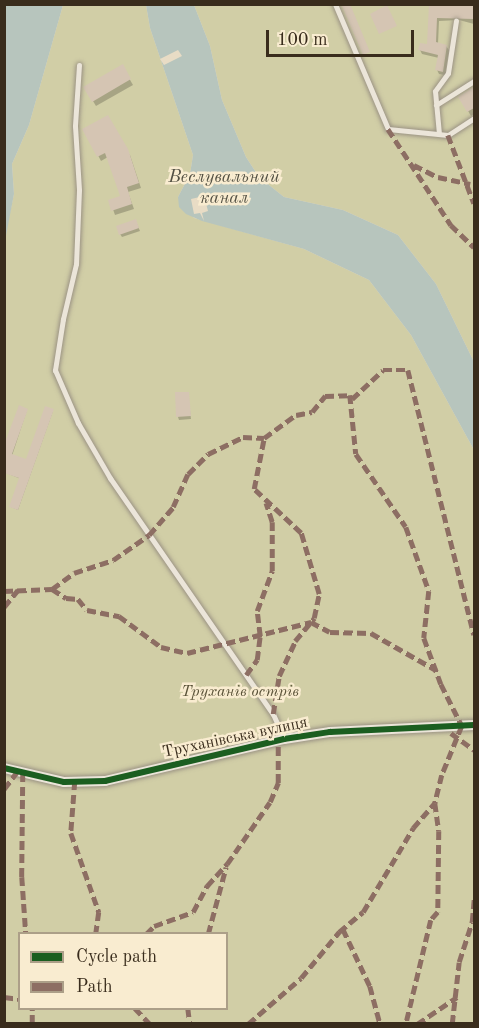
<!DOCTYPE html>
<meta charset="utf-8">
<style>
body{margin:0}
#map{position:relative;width:479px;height:1028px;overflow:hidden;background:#e8dcc5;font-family:"Old Standard TT",serif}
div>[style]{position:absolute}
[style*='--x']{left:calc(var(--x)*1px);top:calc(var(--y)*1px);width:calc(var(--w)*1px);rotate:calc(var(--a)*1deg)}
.green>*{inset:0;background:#d1cea6}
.water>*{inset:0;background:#b7c5bd}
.pier>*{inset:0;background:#e8dcc5}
.shadow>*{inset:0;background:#0003}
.building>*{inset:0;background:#d5c5b3}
.roads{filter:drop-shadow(0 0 2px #9b9384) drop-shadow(0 0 2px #9b9384)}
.lane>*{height:5px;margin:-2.5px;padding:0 2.5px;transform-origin:2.5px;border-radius:2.5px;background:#ebe5d9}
.street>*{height:10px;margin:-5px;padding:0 5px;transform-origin:5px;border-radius:5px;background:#ebe5d9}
.quiet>*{height:4.5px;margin-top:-2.25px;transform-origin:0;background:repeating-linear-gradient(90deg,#8d6e63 0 9px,transparent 0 13.5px)}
.cycleway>*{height:6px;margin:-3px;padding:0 3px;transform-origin:3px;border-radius:3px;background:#1b5e20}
span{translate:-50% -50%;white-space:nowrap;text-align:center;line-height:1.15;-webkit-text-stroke:5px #f9ecd0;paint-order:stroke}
.park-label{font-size:16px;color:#5a5238;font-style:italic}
.street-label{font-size:16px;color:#392c1c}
.water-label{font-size:18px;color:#535043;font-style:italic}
.frame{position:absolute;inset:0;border:6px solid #392c1c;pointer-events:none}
.legend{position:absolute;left:18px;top:932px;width:210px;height:78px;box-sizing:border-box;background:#f9ecd0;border:2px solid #ac9f88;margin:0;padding:8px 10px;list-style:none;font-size:18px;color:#392c1c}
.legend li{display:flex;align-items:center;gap:12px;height:30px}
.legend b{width:30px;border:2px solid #ac9f88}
.scale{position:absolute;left:266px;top:30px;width:148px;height:27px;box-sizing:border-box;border:3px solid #392c1c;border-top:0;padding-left:8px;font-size:18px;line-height:21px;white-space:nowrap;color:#392c1c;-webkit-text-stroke:4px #f9ecd0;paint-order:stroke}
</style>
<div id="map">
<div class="green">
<div style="clip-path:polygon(evenodd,63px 5px,146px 5px,150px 28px,193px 155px,190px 174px,178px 197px,194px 218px,304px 249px,369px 280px,411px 335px,474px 450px,474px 1023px,5px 1024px,4px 241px,14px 194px,12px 164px,29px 125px,63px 5px,20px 934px,226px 934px,226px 1008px,20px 1008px,20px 934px)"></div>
<div style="clip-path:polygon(194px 5px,474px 5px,474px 362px,436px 284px,398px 235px,343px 210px,284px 197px,259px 177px,246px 157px,222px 100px,210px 46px)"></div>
</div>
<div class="water">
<div style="clip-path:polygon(5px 5px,63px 5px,29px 125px,12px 164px,14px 194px,5px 241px)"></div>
<div style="clip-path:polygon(146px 5px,194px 5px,210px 46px,222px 100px,246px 157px,259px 177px,284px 197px,343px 210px,398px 235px,436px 284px,474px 362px,474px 450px,411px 335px,369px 280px,304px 249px,202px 221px,186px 214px,179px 207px,178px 197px,190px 174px,193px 155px,150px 28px)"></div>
</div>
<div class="pier">
<div style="clip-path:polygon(178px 50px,182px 56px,164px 65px,160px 59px)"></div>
<div style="clip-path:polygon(204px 196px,208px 211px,202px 213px,204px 221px,200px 213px,194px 214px,191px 199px)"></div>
</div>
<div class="shadow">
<div style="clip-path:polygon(430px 4px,474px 4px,474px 24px,459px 20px,439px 21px,438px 44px,446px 46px,449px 50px,445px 75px,439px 74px,437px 70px,439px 58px,422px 54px,420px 50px,429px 46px)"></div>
<div style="clip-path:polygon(122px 66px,133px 85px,96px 106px,85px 88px)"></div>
<div style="clip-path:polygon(474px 89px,474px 114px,471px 116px,460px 97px)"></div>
<div style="clip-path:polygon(84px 129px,130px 155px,141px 188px,128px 192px,134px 209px,115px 215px,110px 201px,122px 197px,108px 157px,101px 161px)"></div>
<div style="clip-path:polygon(137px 224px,140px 231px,122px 237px,120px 234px)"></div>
<div style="clip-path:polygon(188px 393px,191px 419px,179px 420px,178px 417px)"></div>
<div style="clip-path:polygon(27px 410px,12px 456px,27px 461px,53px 411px,18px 510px,11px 507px,21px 479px,6px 473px,4px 476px,4px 450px)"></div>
</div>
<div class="building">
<div style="clip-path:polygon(346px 4px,350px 4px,370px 52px,363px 55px,342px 6px)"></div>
<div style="clip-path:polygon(429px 4px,474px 4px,474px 19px,437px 18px,436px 42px,447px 45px,443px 72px,435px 70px,438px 55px,418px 50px,420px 43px,427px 44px)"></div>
<div style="clip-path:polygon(387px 5px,397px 26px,379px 34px,370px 14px)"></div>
<div style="clip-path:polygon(123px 64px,131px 79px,92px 102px,83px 87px)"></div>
<div style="clip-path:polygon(474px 87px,474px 108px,467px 112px,458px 97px)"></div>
<div style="clip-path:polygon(108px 115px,128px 149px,139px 183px,127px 187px,132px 204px,111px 211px,108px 200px,120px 196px,105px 153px,97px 157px,82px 129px)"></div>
<div style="clip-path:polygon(136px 219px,139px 228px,119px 235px,116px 226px)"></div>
<div style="clip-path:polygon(175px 392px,189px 392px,191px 416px,176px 417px)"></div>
<div style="clip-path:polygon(19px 405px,28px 409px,12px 454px,26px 459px,45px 406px,54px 409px,18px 510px,9px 507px,19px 478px,4px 473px,4px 445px)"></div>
</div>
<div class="roads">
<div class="lane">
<div style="--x:335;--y:4;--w:136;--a:67"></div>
<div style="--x:388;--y:129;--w:60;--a:5.7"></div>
<div style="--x:448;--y:135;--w:31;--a:-33"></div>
<div style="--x:79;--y:65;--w:61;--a:93.8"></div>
<div style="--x:75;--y:126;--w:64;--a:86.4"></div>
<div style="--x:79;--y:190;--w:74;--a:92.3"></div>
<div style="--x:76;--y:264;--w:57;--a:103.3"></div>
<div style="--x:63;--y:319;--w:52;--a:98.9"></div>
<div style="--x:55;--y:370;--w:58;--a:66.5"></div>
<div style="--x:78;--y:423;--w:64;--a:59.8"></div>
<div style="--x:110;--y:478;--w:287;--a:55.4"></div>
<div style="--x:273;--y:714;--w:27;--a:66"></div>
<div style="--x:436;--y:105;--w:45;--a:-32.3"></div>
<div style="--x:439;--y:134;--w:43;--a:-95.3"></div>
<div style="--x:435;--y:91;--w:22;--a:-54"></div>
<div style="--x:448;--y:73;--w:53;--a:-81.3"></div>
</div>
<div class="street">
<div style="--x:4;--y:768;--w:62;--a:13.1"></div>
<div style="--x:64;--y:782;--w:41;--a:-1.4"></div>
<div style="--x:105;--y:781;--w:184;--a:-13.2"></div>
<div style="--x:284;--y:739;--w:47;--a:-8.7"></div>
<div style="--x:330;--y:732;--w:144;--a:-2.8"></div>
</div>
</div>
<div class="quiet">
<div style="--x:388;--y:129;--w:115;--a:56.7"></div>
<div style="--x:451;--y:225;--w:32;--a:44"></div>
<div style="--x:448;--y:135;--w:73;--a:69.1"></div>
<div style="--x:414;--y:165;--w:27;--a:27"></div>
<div style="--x:438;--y:177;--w:33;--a:12"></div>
<div style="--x:352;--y:399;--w:42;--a:-43.1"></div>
<div style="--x:383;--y:370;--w:25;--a:0"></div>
<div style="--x:408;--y:370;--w:273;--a:76"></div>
<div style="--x:52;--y:589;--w:27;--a:-36"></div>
<div style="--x:74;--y:573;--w:41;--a:-18.4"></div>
<div style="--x:113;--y:560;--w:44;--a:-34.8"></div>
<div style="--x:149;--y:535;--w:37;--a:-49"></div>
<div style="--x:173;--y:507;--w:36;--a:-66"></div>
<div style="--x:188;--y:474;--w:28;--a:-45"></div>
<div style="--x:208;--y:454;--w:39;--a:-26"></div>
<div style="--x:243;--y:437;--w:21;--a:3"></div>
<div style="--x:4;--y:591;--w:48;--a:-2.4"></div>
<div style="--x:52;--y:589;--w:17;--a:33"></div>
<div style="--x:66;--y:598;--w:12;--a:5"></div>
<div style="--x:78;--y:599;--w:14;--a:51"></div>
<div style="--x:87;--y:610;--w:33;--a:11"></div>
<div style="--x:119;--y:616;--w:52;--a:36.4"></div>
<div style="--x:161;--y:647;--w:27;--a:13"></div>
<div style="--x:187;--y:653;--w:128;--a:-14"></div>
<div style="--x:311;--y:622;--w:21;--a:28"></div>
<div style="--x:330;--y:632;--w:41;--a:1.4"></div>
<div style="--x:371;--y:633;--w:75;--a:29.6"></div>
<div style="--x:4;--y:607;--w:22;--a:-51"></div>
<div style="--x:246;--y:675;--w:19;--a:-54"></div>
<div style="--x:257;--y:660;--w:24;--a:-83"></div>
<div style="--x:260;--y:636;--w:25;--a:-97"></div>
<div style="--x:257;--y:611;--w:43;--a:-69.4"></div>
<div style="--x:272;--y:571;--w:49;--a:-90"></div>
<div style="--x:272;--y:522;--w:20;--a:-108"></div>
<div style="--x:273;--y:714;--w:38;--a:-81"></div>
<div style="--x:279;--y:676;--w:38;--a:-65"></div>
<div style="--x:295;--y:641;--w:30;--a:-50"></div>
<div style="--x:314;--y:618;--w:25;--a:-78"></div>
<div style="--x:319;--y:594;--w:64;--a:-106.4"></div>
<div style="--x:301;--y:533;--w:64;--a:-136.9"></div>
<div style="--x:254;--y:489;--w:52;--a:-78.9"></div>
<div style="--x:264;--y:438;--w:39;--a:-36"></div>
<div style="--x:296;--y:415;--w:16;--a:-11"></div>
<div style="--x:312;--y:412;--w:21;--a:-51"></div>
<div style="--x:325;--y:396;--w:25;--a:-2"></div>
<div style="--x:350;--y:395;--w:59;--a:84.2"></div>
<div style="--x:356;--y:454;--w:88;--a:55.6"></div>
<div style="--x:406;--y:527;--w:68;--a:70.2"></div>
<div style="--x:429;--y:591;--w:47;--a:96.1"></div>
<div style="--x:424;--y:638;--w:49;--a:69.7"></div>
<div style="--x:441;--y:684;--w:47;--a:63.4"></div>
<div style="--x:462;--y:726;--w:53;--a:112.2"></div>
<div style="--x:442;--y:775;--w:29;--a:104"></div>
<div style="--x:435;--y:803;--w:28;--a:82"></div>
<div style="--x:439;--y:831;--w:81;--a:90.7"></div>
<div style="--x:438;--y:912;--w:11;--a:131"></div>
<div style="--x:431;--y:920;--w:107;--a:103.5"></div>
<div style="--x:451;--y:733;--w:29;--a:36"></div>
<div style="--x:23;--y:773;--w:104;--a:90.6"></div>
<div style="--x:22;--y:877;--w:57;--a:86"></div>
<div style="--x:75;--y:781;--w:52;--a:94.4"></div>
<div style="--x:71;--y:833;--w:84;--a:70.5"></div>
<div style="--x:99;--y:912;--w:22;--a:98"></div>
<div style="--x:4;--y:789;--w:21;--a:-53"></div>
<div style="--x:343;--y:929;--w:63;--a:64.7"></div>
<div style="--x:370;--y:986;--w:39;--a:75"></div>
<div style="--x:146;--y:934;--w:11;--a:-45"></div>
<div style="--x:154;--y:926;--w:41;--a:-19.7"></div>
<div style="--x:193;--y:912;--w:30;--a:-62"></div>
<div style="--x:207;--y:886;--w:30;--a:-48"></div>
<div style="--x:227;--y:864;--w:75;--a:-55.3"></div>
<div style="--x:270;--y:802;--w:21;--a:-67"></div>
<div style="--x:278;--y:783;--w:42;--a:-90"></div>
<div style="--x:208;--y:934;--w:69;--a:-75"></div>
<div style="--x:4;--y:997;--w:16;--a:7"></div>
<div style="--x:135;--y:1008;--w:22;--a:47"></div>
<div style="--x:188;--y:1008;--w:16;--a:83"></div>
<div style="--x:32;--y:1024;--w:16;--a:-90"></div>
<div style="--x:248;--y:1024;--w:70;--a:-41"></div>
<div style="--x:301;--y:978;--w:60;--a:-50.4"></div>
<div style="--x:339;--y:932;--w:31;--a:-40"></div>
<div style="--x:363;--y:912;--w:98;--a:-59.2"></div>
<div style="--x:413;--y:828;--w:33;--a:-49"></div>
<div style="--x:417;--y:1024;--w:48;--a:-34"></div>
<div style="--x:452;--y:1024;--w:62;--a:-83.6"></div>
<div style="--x:459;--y:962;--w:42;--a:-72"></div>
<div style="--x:472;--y:922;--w:23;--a:-85"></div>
</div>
<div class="cycleway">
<div style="--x:4;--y:768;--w:62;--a:13.1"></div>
<div style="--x:64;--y:782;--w:41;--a:-1.4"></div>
<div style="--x:105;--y:781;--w:184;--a:-13.2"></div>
<div style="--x:284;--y:739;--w:47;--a:-8.7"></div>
<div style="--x:330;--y:732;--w:144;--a:-2.8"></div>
</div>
<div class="park-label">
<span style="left:240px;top:692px">Труханів острів</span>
</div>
<div class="street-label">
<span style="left:235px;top:738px;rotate:-12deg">Труханівська вулиця</span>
</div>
<div class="water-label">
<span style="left:224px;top:188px">Веслувальний<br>канал</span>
</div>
<div class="frame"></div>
<ul class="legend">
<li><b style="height:8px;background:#1b5e20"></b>Cycle path</li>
<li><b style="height:8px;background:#8d6e63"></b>Path</li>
</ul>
<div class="scale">100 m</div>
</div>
